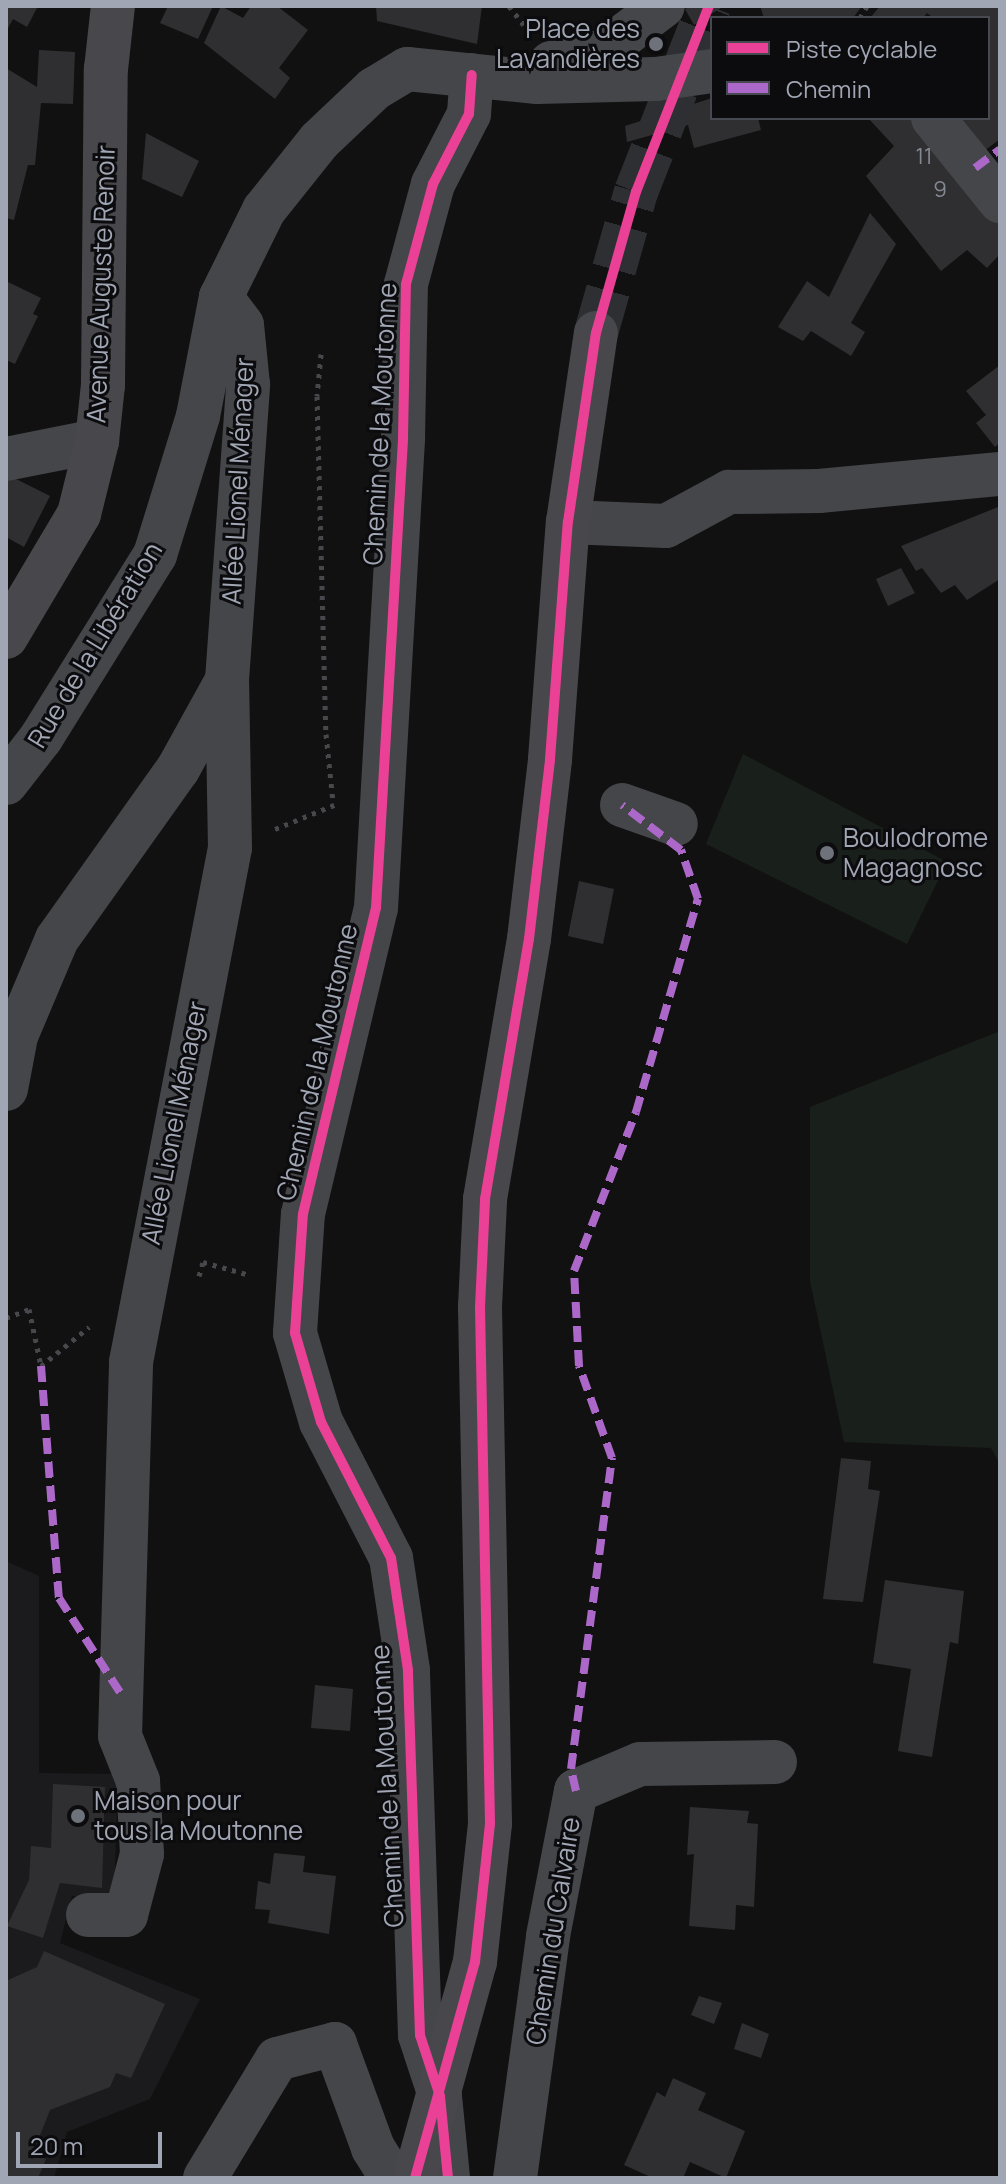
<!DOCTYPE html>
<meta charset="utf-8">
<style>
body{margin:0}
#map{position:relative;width:1006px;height:2184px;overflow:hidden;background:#111;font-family:Manrope,sans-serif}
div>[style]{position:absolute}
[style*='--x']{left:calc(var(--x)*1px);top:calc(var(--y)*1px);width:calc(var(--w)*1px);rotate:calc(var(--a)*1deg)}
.built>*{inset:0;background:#1b1b1d}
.green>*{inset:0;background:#19201b}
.building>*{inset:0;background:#2f2f31}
.major-tunnel>*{height:44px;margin-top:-22px;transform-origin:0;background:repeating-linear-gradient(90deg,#2e2f32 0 44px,transparent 0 66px)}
.path>*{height:5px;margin-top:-2.5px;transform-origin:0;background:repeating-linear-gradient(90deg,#46484c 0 4px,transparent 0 10px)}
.minor>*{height:44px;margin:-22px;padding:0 22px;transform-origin:22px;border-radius:22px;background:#45464a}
.major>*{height:44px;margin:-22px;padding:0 22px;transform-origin:22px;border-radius:22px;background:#48484c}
.quiet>*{height:8px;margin-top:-4px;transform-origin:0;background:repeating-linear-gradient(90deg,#ac68c9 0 16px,transparent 0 24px)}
.cycleway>*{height:10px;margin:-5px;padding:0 5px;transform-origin:5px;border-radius:5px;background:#ea4096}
.dots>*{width:22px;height:22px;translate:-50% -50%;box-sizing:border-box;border:4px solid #0c0b0d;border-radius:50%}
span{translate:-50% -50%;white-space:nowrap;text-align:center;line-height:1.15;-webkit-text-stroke:6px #0c0b0d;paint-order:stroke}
.number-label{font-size:22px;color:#848893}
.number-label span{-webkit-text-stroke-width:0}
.poi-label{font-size:26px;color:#a0a6b4}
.right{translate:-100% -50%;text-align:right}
.left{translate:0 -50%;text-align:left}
.street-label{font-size:26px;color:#a0a6b4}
.frame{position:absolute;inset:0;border:8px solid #a0a6b4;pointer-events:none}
.legend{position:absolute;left:710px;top:16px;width:280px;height:104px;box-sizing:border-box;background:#0c0b0d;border:2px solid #474950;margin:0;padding:10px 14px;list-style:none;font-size:24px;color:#a0a6b4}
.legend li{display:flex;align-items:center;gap:16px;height:40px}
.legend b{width:40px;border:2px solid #474950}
.scale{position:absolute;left:16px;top:2132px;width:146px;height:36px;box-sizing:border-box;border:4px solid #a0a6b4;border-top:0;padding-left:10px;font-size:24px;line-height:28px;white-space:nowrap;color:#a0a6b4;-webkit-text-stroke:6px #0c0b0d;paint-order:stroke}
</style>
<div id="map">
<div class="built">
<div style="clip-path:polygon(6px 1561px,39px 1576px,39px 1773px,118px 1774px,114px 1898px,72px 1896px,60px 1943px,200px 1999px,150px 2099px,67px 2132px,54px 2178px,6px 2178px)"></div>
</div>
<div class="green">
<div style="clip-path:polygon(743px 754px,947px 862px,907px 944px,706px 844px)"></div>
<div style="clip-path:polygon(1000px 1031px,1000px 1464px,991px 1448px,844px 1442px,810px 1281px,810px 1107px)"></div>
</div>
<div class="building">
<div style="clip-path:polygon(6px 6px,38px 6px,27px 27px,13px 19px,6px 32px)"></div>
<div style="clip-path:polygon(168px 6px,213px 6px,198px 39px,160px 23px)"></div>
<div style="clip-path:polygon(221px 6px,243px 18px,251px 6px,277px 6px,308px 30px,279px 68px,290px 78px,275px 99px,204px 43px)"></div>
<div style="clip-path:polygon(376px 6px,482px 6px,477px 44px,377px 21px)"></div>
<div style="clip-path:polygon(690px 6px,724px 6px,694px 25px,685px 9px)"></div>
<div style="clip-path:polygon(760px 6px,862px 6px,853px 18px,764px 18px)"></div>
<div style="clip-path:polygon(880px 6px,1000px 8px,1000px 139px,980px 154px,951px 118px,988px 118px,988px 18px,933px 18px,927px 13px,923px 18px,870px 18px)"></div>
<div style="clip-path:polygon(39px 50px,75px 52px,73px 104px,41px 103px,35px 165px,28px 165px,14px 220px,6px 218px,6px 68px,37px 87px)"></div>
<div style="clip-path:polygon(712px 98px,712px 118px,758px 118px,761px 130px,694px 148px,688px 125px,627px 142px,625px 126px)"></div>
<div style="clip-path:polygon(868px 118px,916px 118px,1000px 218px,1000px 254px,987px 268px,967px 250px,941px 271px,866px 176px,894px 146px)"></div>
<div style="clip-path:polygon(146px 133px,199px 161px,182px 197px,142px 179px)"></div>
<div style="clip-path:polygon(870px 213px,896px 244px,851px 323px,865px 332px,851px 356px,811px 331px,803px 341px,778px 327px,807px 281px,829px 297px)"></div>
<div style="clip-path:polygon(6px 281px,41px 298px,33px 314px,38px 316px,15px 364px,6px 360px)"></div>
<div style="clip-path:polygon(1000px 365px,1000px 443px,995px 447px,976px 423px,986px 415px,966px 391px)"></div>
<div style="clip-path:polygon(6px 474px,50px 496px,24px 547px,6px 537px)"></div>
<div style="clip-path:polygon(998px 507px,1000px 579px,967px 600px,955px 585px,941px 593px,922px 568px,916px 571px,901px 546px)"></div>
<div style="clip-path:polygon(901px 568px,915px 593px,888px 606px,876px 579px)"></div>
<div style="clip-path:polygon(579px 881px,614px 889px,603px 944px,568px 936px)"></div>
<div style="clip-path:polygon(841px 1458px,871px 1461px,868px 1489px,880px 1491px,863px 1602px,823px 1599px)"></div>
<div style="clip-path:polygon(885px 1580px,964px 1591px,958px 1644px,950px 1642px,932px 1757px,898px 1751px,911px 1669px,873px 1663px)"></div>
<div style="clip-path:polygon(315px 1685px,353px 1689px,350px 1731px,311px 1728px)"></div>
<div style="clip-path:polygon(53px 1784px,105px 1787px,102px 1888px,60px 1883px,43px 1938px,7px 1926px,29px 1880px,31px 1846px,51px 1848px)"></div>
<div style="clip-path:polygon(690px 1807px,749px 1811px,747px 1823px,758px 1824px,754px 1907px,736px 1905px,735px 1930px,689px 1926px,694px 1854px,687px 1855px)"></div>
<div style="clip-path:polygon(274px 1853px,305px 1856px,303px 1872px,336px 1876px,329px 1934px,268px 1923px,270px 1910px,255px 1909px,258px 1881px,270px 1884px)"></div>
<div style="clip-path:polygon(44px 1951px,165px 2004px,131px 2078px,116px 2073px,110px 2087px,50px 2110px,33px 2153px,46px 2159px,38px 2178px,6px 2178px,6px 1981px,37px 1967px)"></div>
<div style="clip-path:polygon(699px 1996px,722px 2003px,714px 2024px,691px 2015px)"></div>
<div style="clip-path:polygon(742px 2023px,769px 2034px,761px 2058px,734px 2049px)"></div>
<div style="clip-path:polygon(673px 2078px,706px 2093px,698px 2110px,745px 2131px,726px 2178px,690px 2162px,683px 2178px,653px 2178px,624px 2165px,657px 2092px,665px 2097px)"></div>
</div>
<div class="major-tunnel">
<div style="--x:596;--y:333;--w:147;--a:-74.2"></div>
<div style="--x:636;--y:192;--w:200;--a:-68.6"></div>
</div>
<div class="path">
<div style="--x:509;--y:6;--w:24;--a:52"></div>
<div style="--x:860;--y:18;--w:14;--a:-60"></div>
<div style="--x:321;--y:354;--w:42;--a:95.4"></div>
<div style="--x:317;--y:396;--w:338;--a:88.5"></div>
<div style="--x:326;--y:734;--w:68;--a:84.1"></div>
<div style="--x:275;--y:829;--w:64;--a:-22.1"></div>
<div style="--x:199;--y:1276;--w:15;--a:-74"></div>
<div style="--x:203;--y:1262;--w:49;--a:15.5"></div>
<div style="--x:6;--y:1318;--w:25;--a:-21"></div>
<div style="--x:29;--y:1309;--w:58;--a:78.1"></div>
<div style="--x:41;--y:1366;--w:62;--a:-39.1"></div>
</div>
<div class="minor">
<div style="--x:551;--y:63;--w:52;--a:-12.2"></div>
<div style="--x:602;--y:52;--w:76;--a:-37"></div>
<div style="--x:933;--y:118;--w:107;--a:51.1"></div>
<div style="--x:6;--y:459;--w:93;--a:-11.2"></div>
<div style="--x:568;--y:522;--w:98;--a:2.3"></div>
<div style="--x:666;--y:526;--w:72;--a:-28.4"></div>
<div style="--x:729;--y:492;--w:90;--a:-0.6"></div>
<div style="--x:819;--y:491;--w:182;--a:-5.4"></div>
<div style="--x:6;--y:783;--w:57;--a:-52.1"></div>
<div style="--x:41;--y:738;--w:216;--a:-58.1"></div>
<div style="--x:155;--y:555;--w:145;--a:-72.8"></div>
<div style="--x:198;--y:416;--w:121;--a:-79.1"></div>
<div style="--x:221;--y:297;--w:97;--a:-63.7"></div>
<div style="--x:264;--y:210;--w:88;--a:-51.4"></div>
<div style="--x:319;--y:141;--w:76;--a:-43.4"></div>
<div style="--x:374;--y:89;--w:39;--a:-31"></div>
<div style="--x:407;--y:69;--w:131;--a:5.7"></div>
<div style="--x:537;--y:82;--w:119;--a:-1.4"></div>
<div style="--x:656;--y:79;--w:57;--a:-8.1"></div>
<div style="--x:622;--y:805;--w:57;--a:19.4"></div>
<div style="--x:6;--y:1089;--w:54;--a:-79.3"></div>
<div style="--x:16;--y:1036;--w:105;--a:-67.1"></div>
<div style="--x:57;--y:939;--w:209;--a:-54.6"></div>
<div style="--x:178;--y:769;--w:99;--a:-61.1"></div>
<div style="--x:88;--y:1915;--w:38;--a:0"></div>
<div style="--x:126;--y:1915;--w:63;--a:-75.3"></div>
<div style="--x:142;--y:1854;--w:73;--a:-93.1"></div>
<div style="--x:138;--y:1781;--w:48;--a:-111.8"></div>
<div style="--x:120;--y:1736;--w:374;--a:-88.3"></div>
<div style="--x:131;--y:1362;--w:523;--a:-79.1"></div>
<div style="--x:230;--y:848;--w:168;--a:-91"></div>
<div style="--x:227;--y:680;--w:296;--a:-85.9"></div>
<div style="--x:248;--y:385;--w:60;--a:-95.7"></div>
<div style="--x:242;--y:325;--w:35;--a:-127"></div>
<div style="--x:205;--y:2178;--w:139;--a:-58.8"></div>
<div style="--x:277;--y:2059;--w:60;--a:-14.5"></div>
<div style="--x:335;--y:2044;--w:111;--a:69.9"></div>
<div style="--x:373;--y:2148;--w:36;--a:58"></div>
<div style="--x:448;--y:2178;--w:82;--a:-95.6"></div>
<div style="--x:440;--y:2096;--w:64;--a:-108.2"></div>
<div style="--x:420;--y:2035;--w:365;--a:-91.9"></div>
<div style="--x:408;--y:1670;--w:113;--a:-98.6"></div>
<div style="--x:391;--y:1558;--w:153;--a:-117.2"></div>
<div style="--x:321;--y:1422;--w:93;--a:-106.3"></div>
<div style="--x:295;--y:1333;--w:119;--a:-86.2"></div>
<div style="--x:303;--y:1214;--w:315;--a:-76.6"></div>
<div style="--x:376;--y:908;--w:471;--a:-86.7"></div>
<div style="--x:403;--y:438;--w:154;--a:-88.9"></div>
<div style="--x:406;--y:284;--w:104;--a:-74.9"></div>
<div style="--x:433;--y:184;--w:79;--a:-62.8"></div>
<div style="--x:469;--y:114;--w:39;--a:-86"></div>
<div style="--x:515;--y:2178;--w:244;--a:-82.2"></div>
<div style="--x:548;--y:1936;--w:148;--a:-79.1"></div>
<div style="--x:576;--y:1791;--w:69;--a:-22.9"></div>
<div style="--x:640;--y:1764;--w:135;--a:-0.8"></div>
</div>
<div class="major">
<div style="--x:6;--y:637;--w:143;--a:-59.3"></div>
<div style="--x:79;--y:514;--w:75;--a:-76.1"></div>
<div style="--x:97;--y:441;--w:56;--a:-83.9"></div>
<div style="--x:103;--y:385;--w:316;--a:-89.5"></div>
<div style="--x:106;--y:69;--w:63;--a:-83.7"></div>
<div style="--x:415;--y:2178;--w:224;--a:-74.5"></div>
<div style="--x:475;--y:1962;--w:140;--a:-83.8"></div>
<div style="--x:490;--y:1823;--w:516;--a:-91.11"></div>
<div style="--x:480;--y:1307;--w:108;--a:-87.3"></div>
<div style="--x:485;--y:1199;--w:264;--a:-80.4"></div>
<div style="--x:529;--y:939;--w:181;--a:-83.3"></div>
<div style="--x:550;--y:759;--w:238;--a:-85.7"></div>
<div style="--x:568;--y:522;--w:191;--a:-81.6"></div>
</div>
<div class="quiet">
<div style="--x:975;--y:168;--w:31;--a:-37"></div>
<div style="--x:41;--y:1366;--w:233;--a:85.6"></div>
<div style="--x:59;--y:1598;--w:114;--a:57.1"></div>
<div style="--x:576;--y:1791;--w:23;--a:-103"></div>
<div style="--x:571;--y:1769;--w:314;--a:-82.5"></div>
<div style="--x:612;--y:1458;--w:98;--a:-109.7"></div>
<div style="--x:579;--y:1366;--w:95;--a:-93"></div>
<div style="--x:574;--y:1271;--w:171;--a:-68.7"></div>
<div style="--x:636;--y:1112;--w:222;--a:-73.8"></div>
<div style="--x:698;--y:899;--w:52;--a:-109.1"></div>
<div style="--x:681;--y:850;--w:74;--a:-142.7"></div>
</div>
<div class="cycleway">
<div style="--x:415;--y:2178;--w:224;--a:-74.5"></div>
<div style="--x:475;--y:1962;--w:140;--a:-83.8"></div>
<div style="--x:490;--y:1823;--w:516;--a:-91.11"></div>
<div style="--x:480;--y:1307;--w:108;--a:-87.3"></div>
<div style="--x:485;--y:1199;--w:264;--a:-80.4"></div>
<div style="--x:529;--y:939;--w:181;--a:-83.3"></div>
<div style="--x:550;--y:759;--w:238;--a:-85.7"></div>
<div style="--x:568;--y:522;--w:191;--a:-81.6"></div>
<div style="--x:596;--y:333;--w:147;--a:-74.2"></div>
<div style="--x:636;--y:192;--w:200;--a:-68.6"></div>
<div style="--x:448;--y:2178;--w:82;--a:-95.6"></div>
<div style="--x:440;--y:2096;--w:64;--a:-108.2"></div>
<div style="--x:420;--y:2035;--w:365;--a:-91.9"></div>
<div style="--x:408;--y:1670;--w:113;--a:-98.6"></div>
<div style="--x:391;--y:1558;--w:153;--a:-117.2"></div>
<div style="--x:321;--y:1422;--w:93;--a:-106.3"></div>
<div style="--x:295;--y:1333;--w:119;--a:-86.2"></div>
<div style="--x:303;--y:1214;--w:315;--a:-76.6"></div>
<div style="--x:376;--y:908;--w:471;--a:-86.7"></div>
<div style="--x:403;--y:438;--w:154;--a:-88.9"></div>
<div style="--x:406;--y:284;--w:104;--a:-74.9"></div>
<div style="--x:433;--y:184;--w:79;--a:-62.8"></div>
<div style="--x:469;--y:114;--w:39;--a:-86"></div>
</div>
<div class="dots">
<div style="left:656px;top:44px;background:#6e727b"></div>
<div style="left:827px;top:853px;background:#6e727b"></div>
<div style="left:78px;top:1816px;background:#6e727b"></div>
</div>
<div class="number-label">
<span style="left:924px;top:157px">11</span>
<span style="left:940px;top:190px">9</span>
</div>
<div class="poi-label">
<span class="right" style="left:640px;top:44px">Place des<br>Lavandières</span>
<span class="left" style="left:843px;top:853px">Boulodrome<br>Magagnosc</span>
<span class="left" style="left:94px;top:1816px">Maison pour<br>tous la Moutonne</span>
</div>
<div class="street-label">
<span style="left:101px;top:284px;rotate:-88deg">Avenue Auguste Renoir</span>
<span style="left:380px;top:424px;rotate:-87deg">Chemin de la Moutonne</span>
<span style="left:238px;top:481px;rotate:-87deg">Allée Lionel Ménager</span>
<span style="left:95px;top:645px;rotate:-59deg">Rue de la Libération</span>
<span style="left:317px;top:1062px;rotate:-77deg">Chemin de la Moutonne</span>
<span style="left:174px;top:1123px;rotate:-79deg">Allée Lionel Ménager</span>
<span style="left:387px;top:1786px;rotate:-93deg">Chemin de la Moutonne</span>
<span style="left:553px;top:1931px;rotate:-81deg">Chemin du Calvaire</span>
</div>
<div class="frame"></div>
<ul class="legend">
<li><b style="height:10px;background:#ea4096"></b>Piste cyclable</li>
<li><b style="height:10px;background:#ac68c9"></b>Chemin</li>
</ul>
<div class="scale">20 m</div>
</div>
